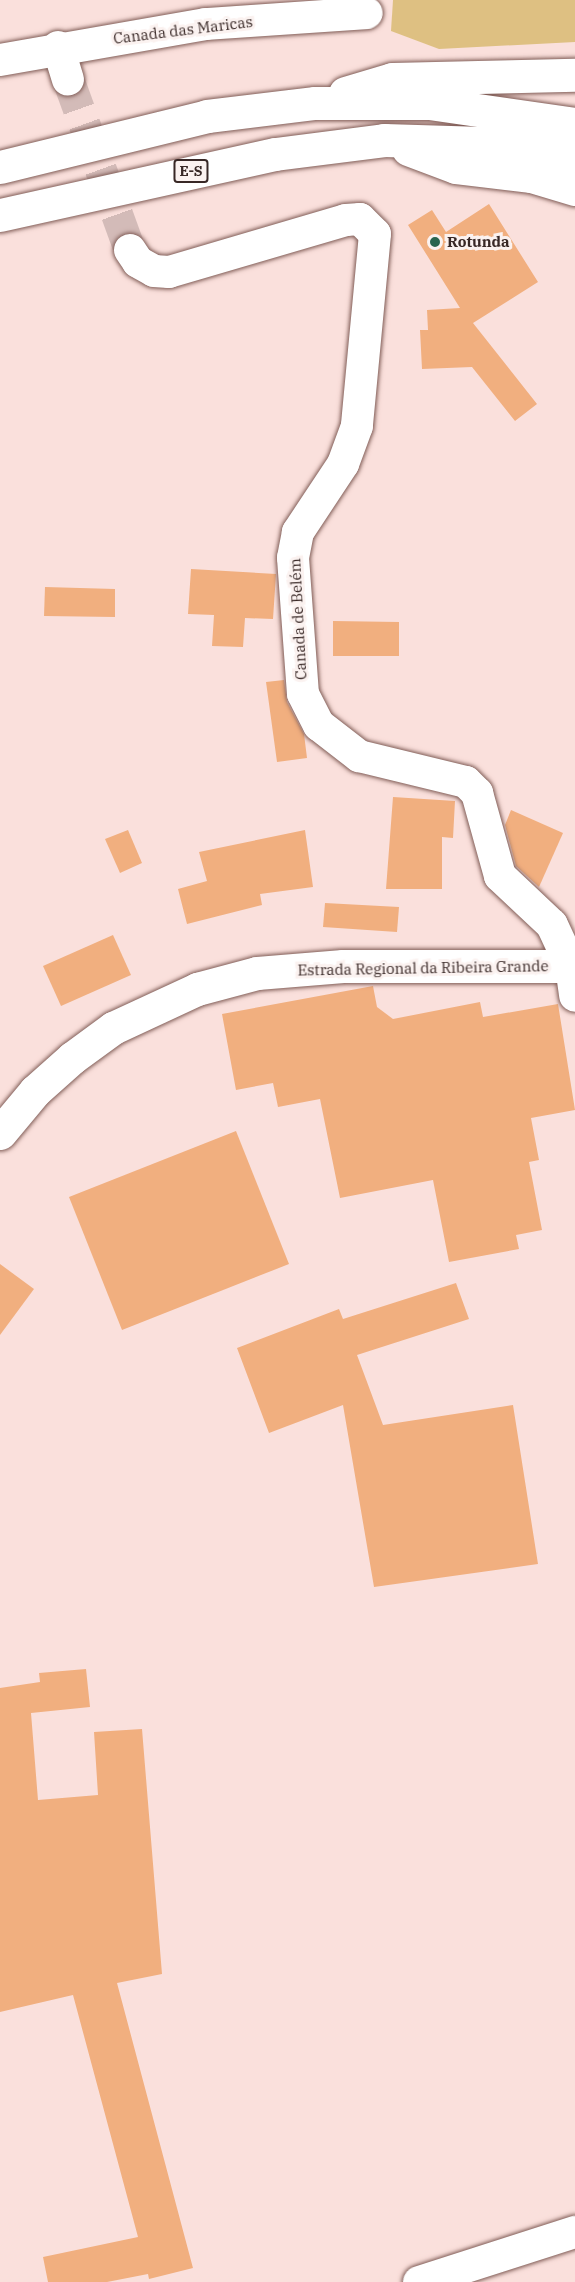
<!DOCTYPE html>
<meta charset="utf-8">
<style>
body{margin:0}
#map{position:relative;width:575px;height:2282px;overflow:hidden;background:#fae0dc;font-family:"IBM Plex Serif",serif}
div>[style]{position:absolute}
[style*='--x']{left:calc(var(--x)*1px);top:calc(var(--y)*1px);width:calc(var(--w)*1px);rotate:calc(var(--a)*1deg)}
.green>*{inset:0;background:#dec082}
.building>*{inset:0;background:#f1af7f}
.minor-tunnel>*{height:32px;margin-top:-16px;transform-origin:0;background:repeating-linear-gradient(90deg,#d3bbb8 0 32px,transparent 0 48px)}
.roads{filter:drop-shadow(0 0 2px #815d57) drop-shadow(0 0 2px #815d57)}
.minor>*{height:32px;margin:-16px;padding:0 16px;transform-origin:16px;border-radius:16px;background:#fff}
.major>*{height:33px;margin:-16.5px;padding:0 16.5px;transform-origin:16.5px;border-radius:16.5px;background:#fff}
.highway>*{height:33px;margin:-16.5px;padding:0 16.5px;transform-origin:16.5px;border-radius:16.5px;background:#fff}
.dots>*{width:16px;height:16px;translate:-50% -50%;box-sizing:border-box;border:3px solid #fbf2f0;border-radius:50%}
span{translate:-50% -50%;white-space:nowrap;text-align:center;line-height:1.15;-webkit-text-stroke:6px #fbf2f0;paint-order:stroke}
.shield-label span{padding:2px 4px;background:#fbf2f0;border:2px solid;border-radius:4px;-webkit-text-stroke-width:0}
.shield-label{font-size:14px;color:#382826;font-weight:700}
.street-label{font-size:15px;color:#382826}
.poi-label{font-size:15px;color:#382826;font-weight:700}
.left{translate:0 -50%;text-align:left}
</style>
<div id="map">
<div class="green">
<div style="clip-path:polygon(393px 0,575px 0,575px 42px,439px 49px,391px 31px)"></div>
</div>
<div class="building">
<div style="clip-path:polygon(489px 204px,538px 282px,473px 323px,537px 404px,515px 421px,472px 367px,422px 369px,420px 330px,428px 330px,427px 310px,460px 308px,408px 225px,432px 210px,446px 232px)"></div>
<div style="clip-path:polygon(191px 569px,276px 574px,273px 619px,245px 618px,243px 647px,212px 646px,214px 615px,188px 614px)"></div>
<div style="clip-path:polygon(45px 587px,115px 589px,115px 617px,44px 616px)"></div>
<div style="clip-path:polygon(333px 621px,399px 622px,399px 656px,333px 656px)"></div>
<div style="clip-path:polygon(284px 680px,287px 702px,304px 734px,307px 758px,277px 762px,266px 682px)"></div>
<div style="clip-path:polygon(393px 797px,455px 801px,453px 838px,442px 837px,442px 889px,386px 889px)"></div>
<div style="clip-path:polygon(511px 810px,563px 833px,539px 887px,516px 866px,505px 825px)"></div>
<div style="clip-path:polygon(128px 830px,142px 863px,120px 873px,105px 839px)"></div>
<div style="clip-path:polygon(305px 830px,313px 887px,260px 894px,262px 905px,187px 924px,178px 889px,207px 881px,199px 852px)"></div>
<div style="clip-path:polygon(325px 903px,399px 907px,397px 932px,323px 927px)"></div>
<div style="clip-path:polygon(113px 935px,131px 975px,61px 1006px,43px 966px)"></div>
<div style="clip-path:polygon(373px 986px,377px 1007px,393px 1019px,480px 1002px,483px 1017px,558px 1004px,575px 1110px,531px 1118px,539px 1160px,529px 1162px,542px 1230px,516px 1235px,519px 1249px,449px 1262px,433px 1180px,340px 1198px,320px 1099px,278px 1107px,273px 1083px,236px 1090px,222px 1014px)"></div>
<div style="clip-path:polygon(236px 1131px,289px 1264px,122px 1330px,69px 1197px)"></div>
<div style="clip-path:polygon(0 1264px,34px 1289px,0 1335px)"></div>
<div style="clip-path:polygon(456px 1283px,469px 1319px,357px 1355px,383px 1425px,513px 1405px,538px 1564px,374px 1587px,343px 1405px,269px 1433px,237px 1348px,339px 1309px,343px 1319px)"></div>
<div style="clip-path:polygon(86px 1669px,90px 1707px,31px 1713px,38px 1800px,98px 1795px,94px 1732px,142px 1729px,162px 1974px,117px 1983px,193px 2268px,149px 2279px,148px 2274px,107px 2282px,48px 2282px,43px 2257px,138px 2237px,73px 1995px,0 2012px,0 1688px,40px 1682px,39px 1673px)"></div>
</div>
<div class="minor-tunnel">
<div style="--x:68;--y:79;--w:182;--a:70.1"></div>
</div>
<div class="roads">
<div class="minor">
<div style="--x:58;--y:47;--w:34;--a:73"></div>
<div style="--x:0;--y:60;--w:209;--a:-9.9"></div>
<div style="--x:206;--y:24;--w:161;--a:-3.9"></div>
<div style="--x:130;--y:250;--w:14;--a:56"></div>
<div style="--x:138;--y:262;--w:18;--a:29"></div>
<div style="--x:154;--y:271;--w:15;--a:4"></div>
<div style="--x:169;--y:272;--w:184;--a:-16.4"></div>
<div style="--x:346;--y:220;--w:14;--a:-4"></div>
<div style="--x:360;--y:219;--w:21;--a:45"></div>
<div style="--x:375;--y:234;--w:193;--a:95.4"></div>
<div style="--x:357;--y:426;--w:40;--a:110.2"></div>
<div style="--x:343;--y:464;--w:82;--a:123.5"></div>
<div style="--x:298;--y:532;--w:26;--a:101"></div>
<div style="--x:293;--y:558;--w:136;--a:85.8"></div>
<div style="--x:303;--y:694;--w:35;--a:63"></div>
<div style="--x:319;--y:725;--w:51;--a:37.8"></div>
<div style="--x:359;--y:756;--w:110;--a:13.7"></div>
<div style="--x:466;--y:782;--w:16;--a:45"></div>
<div style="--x:477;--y:793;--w:86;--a:74.5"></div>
<div style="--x:500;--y:876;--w:71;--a:43.3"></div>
<div style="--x:552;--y:925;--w:45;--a:65.1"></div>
<div style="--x:571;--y:966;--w:30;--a:82"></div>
<div style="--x:419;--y:2282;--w:164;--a:-17.8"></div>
</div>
<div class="major">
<div style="--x:0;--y:1133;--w:55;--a:-50.2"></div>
<div style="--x:35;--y:1091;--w:50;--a:-41.7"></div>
<div style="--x:72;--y:1058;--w:51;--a:-36.2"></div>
<div style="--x:113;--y:1028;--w:93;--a:-24.9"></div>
<div style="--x:197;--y:989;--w:62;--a:-14.9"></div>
<div style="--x:257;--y:973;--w:86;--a:-4.7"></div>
<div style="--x:343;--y:966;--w:232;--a:0"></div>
</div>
<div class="highway">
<div style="--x:345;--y:93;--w:49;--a:-16.6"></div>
<div style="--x:392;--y:79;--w:183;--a:-1.3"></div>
<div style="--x:408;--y:149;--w:51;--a:20.6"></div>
<div style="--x:456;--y:167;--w:76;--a:6.8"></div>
<div style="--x:531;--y:176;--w:46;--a:16.5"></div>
<div style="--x:0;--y:167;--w:213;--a:-13.8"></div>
<div style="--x:207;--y:116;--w:109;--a:-6.9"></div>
<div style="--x:315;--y:103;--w:114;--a:0"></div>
<div style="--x:429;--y:103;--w:148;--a:8.2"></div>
<div style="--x:0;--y:215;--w:282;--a:-12.5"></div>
<div style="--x:275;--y:154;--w:110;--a:-7.3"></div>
<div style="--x:384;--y:140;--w:99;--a:1.7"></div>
<div style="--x:483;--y:143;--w:93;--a:8"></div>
</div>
</div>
<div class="dots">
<div style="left:435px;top:242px;background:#29654f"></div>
</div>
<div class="shield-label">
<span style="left:191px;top:171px">E-S</span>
</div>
<div class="street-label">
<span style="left:183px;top:30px;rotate:-7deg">Canada das Maricas</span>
<span style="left:298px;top:619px;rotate:-93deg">Canada de Belém</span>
<span style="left:423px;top:968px;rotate:-1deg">Estrada Regional da Ribeira Grande</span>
</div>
<div class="poi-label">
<span class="left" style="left:447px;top:242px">Rotunda</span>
</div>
</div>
